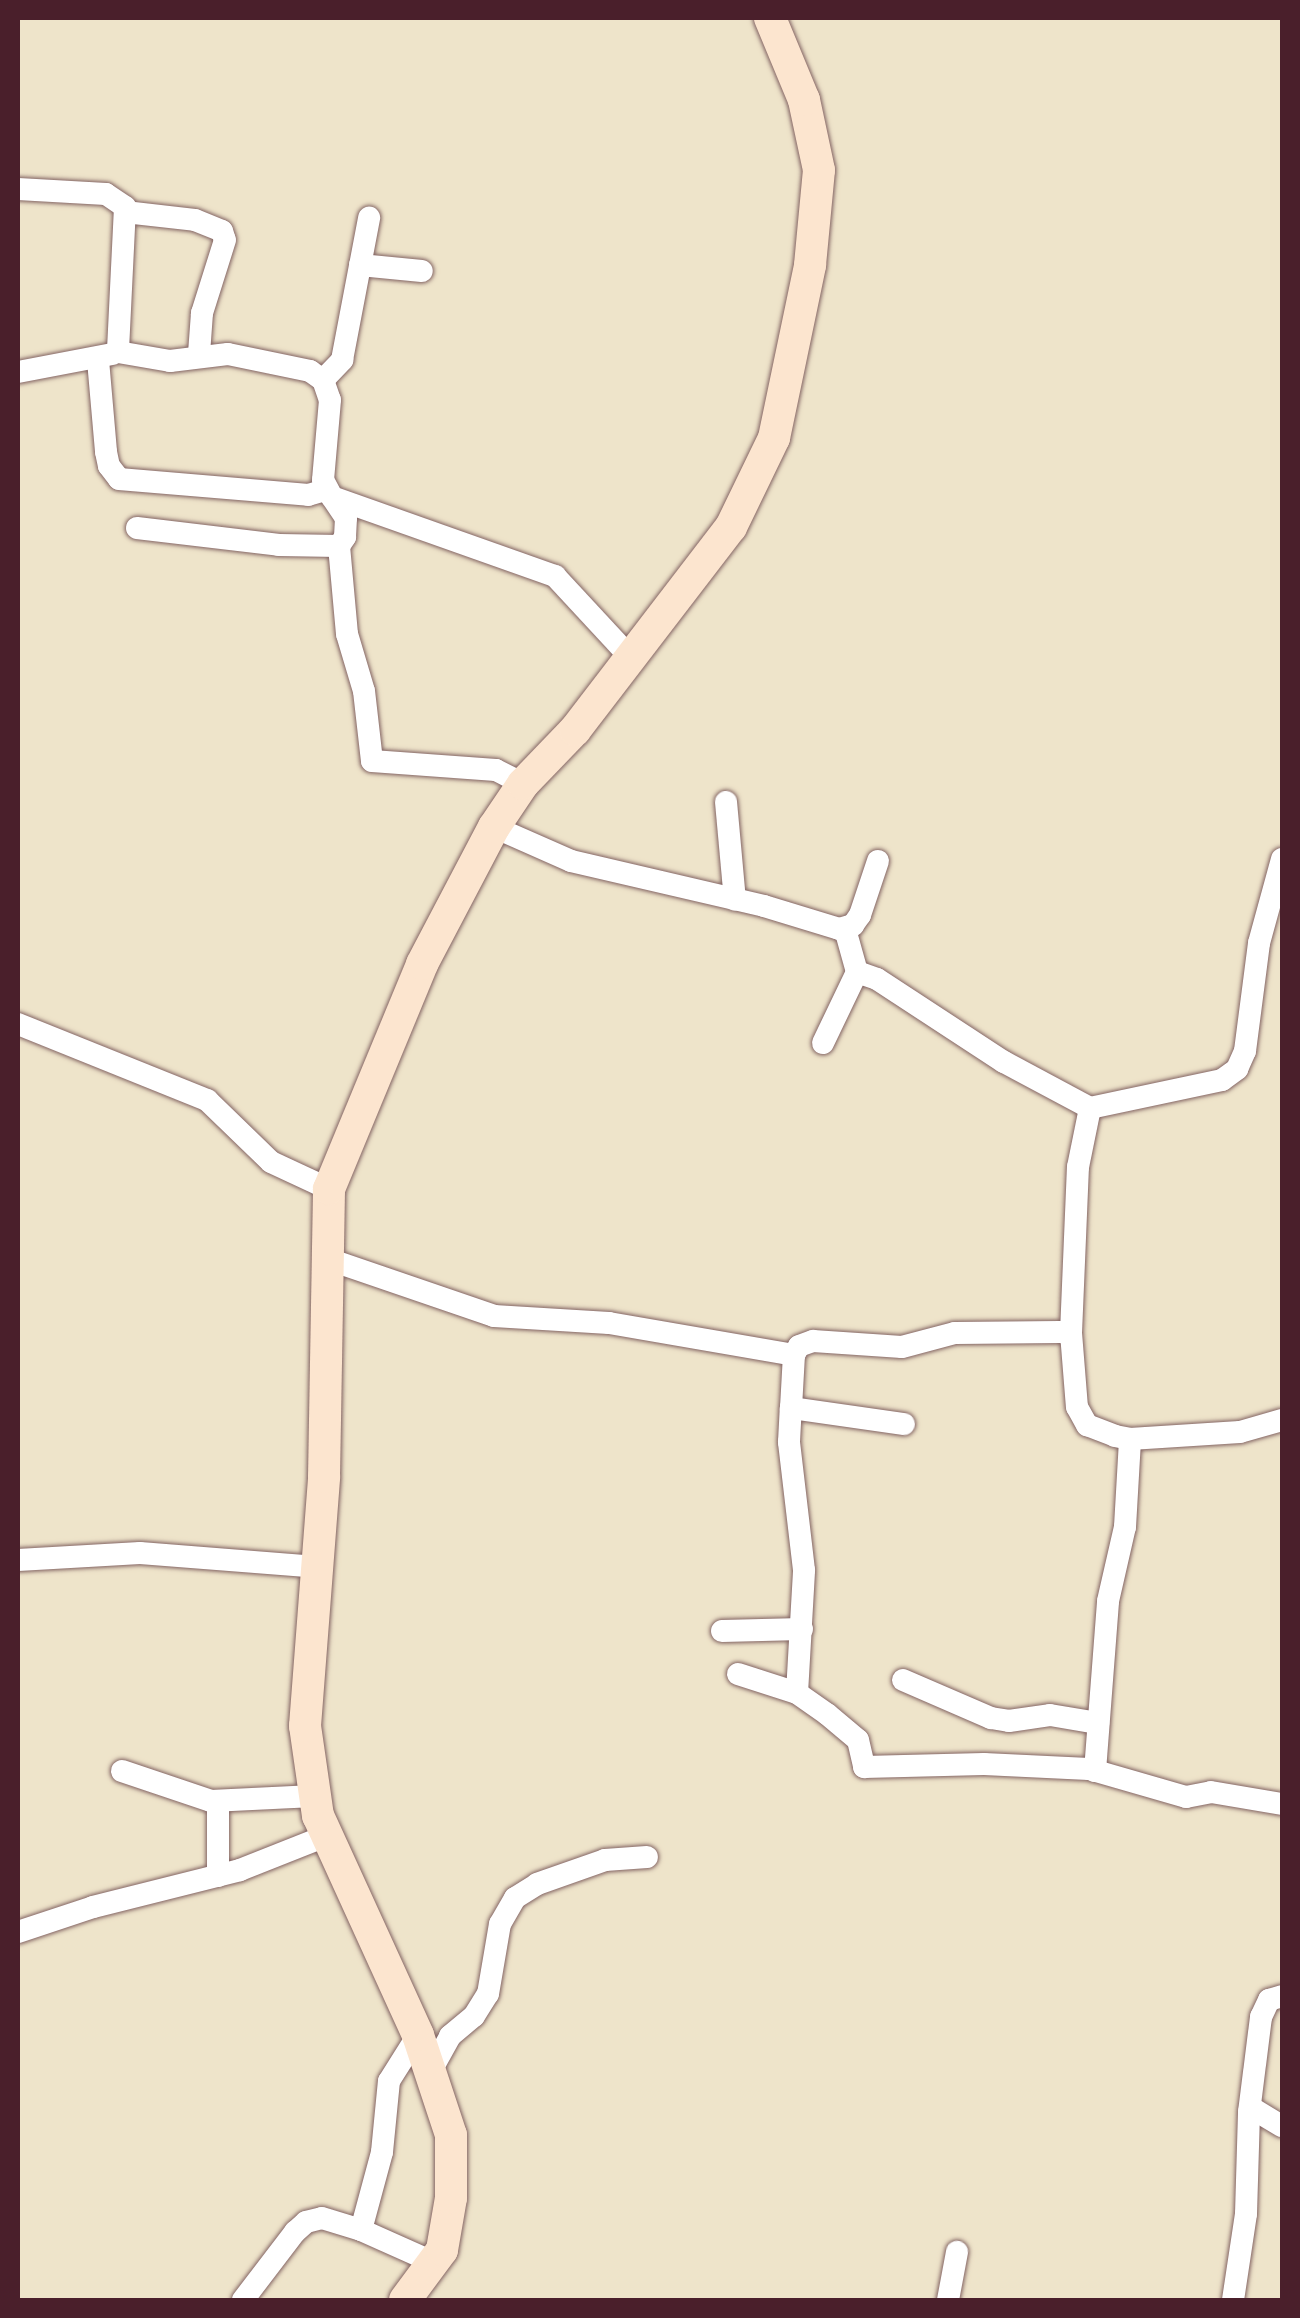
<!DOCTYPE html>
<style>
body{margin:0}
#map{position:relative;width:1300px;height:2318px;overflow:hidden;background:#eee4ca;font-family:"Architects Daughter",sans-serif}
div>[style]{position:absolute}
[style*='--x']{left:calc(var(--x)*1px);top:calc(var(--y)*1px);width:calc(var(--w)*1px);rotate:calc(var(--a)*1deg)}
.roads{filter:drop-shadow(0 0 2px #836463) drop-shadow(0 0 2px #836463)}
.street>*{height:22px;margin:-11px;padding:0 11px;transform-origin:11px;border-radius:11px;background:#fff}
.secondary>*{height:32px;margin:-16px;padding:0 16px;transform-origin:16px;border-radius:16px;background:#fce5cf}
span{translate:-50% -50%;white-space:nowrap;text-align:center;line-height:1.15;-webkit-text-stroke:9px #f6f6f2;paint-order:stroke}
.frame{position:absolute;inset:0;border:20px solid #4a1f2b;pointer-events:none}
</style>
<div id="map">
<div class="roads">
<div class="street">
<div style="--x:18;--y:189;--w:88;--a:3.3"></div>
<div style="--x:106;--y:194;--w:23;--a:34"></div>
<div style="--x:125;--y:207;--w:145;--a:92.8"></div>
<div style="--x:118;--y:352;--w:53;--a:9.8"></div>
<div style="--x:170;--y:361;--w:58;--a:-6.9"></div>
<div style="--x:228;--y:354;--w:84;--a:11.7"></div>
<div style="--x:310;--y:371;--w:16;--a:35"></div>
<div style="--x:323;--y:380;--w:21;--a:71"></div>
<div style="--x:330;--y:400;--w:80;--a:95"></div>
<div style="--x:323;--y:480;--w:19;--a:62"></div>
<div style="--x:332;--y:497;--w:237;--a:19.5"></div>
<div style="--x:555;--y:576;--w:109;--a:47.2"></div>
<div style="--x:125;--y:212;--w:70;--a:6.5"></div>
<div style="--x:195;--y:220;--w:29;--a:22"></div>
<div style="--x:222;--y:231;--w:9;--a:72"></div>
<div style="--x:225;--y:240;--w:77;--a:107.5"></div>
<div style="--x:202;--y:313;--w:41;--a:94.2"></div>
<div style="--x:360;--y:265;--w:62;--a:5.5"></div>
<div style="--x:98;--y:360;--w:92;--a:85"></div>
<div style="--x:106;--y:452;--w:14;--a:78"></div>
<div style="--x:109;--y:466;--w:16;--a:52"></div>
<div style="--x:119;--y:479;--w:190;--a:4.8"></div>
<div style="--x:308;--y:495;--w:18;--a:-16"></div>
<div style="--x:18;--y:372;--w:96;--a:-10.8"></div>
<div style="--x:323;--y:380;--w:28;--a:-46"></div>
<div style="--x:342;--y:360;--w:145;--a:-79.2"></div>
<div style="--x:137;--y:528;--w:143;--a:6.8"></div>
<div style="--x:279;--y:545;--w:60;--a:1"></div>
<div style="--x:339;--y:546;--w:11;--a:-56"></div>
<div style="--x:345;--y:537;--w:19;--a:-87"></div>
<div style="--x:346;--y:518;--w:25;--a:-124"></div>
<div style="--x:339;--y:546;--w:88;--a:84.8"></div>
<div style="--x:347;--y:634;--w:59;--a:73.4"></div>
<div style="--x:364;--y:691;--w:70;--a:83.5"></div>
<div style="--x:372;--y:761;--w:124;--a:4.2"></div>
<div style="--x:496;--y:770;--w:30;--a:27"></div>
<div style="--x:726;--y:802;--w:98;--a:84.8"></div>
<div style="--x:494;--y:827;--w:84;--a:23.8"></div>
<div style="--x:571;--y:861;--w:198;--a:13.1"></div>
<div style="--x:764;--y:906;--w:78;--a:17"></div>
<div style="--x:839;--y:929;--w:15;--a:-16"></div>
<div style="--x:853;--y:925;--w:12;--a:-55"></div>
<div style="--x:860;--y:915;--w:57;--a:-71.6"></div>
<div style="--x:857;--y:972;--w:21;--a:19"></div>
<div style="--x:877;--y:979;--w:152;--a:33.2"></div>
<div style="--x:1004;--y:1062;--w:98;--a:28.1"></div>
<div style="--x:18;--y:1024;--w:204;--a:21.9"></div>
<div style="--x:207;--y:1100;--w:89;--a:44.1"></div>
<div style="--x:271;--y:1162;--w:64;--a:25"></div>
<div style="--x:823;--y:1043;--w:79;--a:-64.4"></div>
<div style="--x:857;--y:972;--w:45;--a:-105.6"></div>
<div style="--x:325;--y:1258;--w:179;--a:18.9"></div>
<div style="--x:494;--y:1316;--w:115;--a:3.5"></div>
<div style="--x:609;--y:1323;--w:188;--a:9.8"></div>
<div style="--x:1071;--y:1333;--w:166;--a:-87.6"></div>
<div style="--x:1078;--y:1167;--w:60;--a:-78.5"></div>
<div style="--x:1090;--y:1108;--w:135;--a:-12"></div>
<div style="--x:1222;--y:1080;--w:19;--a:-36"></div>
<div style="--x:1237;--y:1069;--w:20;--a:-66"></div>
<div style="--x:1245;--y:1051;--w:109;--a:-82.6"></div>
<div style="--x:1259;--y:943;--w:87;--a:-74.7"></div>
<div style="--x:791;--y:1408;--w:53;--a:-86.8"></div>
<div style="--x:794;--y:1355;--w:10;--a:-61"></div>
<div style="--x:799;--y:1346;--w:15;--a:-20"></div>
<div style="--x:813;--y:1341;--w:89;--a:3.9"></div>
<div style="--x:902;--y:1347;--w:55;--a:-14.8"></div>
<div style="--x:955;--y:1333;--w:105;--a:-0.5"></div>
<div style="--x:1060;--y:1332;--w:11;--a:5"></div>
<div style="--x:1071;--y:1333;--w:74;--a:85.4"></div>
<div style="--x:1077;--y:1407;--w:21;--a:61"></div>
<div style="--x:1087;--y:1425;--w:30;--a:21"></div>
<div style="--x:1115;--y:1436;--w:15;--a:11"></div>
<div style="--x:1130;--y:1439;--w:110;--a:-3.6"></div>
<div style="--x:1240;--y:1432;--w:44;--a:-15.9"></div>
<div style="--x:18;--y:1560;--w:122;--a:-3.3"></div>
<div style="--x:140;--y:1553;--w:177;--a:4.5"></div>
<div style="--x:722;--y:1631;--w:80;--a:-1.4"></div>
<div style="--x:738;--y:1674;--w:62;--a:17.9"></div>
<div style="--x:797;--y:1693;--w:37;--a:35"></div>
<div style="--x:827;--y:1714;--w:40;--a:40"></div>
<div style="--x:858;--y:1740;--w:28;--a:77"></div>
<div style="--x:864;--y:1767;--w:120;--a:-1.4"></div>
<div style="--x:984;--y:1764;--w:105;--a:2.7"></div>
<div style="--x:1089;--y:1769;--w:101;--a:16.1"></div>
<div style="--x:1186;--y:1797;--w:25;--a:-11"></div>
<div style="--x:1211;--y:1792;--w:72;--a:9.6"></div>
<div style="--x:903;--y:1680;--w:96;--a:23.4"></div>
<div style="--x:991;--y:1718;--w:18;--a:9"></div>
<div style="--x:1009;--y:1721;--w:41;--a:-8.3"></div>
<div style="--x:1050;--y:1715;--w:49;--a:9.5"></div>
<div style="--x:797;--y:1693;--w:123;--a:-86.7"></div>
<div style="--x:804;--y:1570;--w:129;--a:-96.7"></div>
<div style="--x:789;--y:1442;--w:34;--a:-87"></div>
<div style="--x:791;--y:1408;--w:114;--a:8.1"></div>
<div style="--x:122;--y:1771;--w:94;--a:18.6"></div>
<div style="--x:211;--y:1801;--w:103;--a:-2.8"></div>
<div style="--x:1095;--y:1771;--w:170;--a:-85.6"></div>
<div style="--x:1108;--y:1601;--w:76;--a:-77.1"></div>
<div style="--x:1125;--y:1527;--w:88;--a:-86.7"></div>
<div style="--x:218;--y:1801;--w:75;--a:90"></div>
<div style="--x:18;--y:1932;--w:79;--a:-18.4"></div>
<div style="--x:93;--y:1907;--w:152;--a:-14.1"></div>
<div style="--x:240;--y:1870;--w:92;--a:-21.6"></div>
<div style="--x:432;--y:2069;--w:38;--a:-61"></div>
<div style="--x:450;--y:2036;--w:31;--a:-40"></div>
<div style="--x:474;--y:2016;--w:26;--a:-58"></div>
<div style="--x:488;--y:1994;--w:71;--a:-80.3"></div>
<div style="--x:500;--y:1924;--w:30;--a:-60"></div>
<div style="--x:515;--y:1898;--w:26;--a:-32"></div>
<div style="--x:537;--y:1884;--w:72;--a:-19.4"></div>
<div style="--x:605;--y:1860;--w:42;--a:-4.1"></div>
<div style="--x:1250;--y:2107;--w:37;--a:31"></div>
<div style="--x:361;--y:2230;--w:81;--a:-74.9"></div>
<div style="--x:382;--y:2152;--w:71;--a:-84.4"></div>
<div style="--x:389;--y:2081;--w:54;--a:-57.8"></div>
<div style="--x:243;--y:2300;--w:86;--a:-52.6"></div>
<div style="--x:295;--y:2232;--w:15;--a:-42"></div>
<div style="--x:306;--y:2222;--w:16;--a:-14"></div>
<div style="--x:322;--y:2218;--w:41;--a:17.1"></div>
<div style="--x:361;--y:2230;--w:81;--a:24"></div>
<div style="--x:948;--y:2300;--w:49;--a:-79.4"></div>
<div style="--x:1233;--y:2300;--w:87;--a:-81.4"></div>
<div style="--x:1246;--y:2214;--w:102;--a:-88.3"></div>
<div style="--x:1249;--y:2112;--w:96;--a:-82.8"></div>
<div style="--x:1261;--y:2017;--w:19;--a:-65"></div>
<div style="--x:1269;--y:2000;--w:14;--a:-17"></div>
</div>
<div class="secondary">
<div style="--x:405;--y:2300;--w:62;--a:-53.5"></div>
<div style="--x:442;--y:2250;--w:53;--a:-80.2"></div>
<div style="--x:451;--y:2198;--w:63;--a:-90"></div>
<div style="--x:451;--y:2135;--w:105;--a:-108.3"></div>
<div style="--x:418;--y:2035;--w:241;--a:-114.5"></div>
<div style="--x:318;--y:1816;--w:91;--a:-98.2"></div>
<div style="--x:305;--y:1726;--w:250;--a:-85.6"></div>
<div style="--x:324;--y:1477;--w:288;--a:-89"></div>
<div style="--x:329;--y:1189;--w:243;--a:-67.5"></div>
<div style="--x:422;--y:964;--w:155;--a:-62.3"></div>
<div style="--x:494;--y:827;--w:52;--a:-56"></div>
<div style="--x:523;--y:784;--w:75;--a:-46.1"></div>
<div style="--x:575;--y:730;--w:256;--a:-52.5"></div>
<div style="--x:731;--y:527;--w:99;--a:-64.2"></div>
<div style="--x:774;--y:438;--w:177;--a:-78.2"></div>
<div style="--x:810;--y:265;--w:95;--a:-84.6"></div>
<div style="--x:819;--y:170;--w:72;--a:-102.1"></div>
<div style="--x:804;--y:100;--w:89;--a:-112.5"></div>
</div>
</div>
<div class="frame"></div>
</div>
